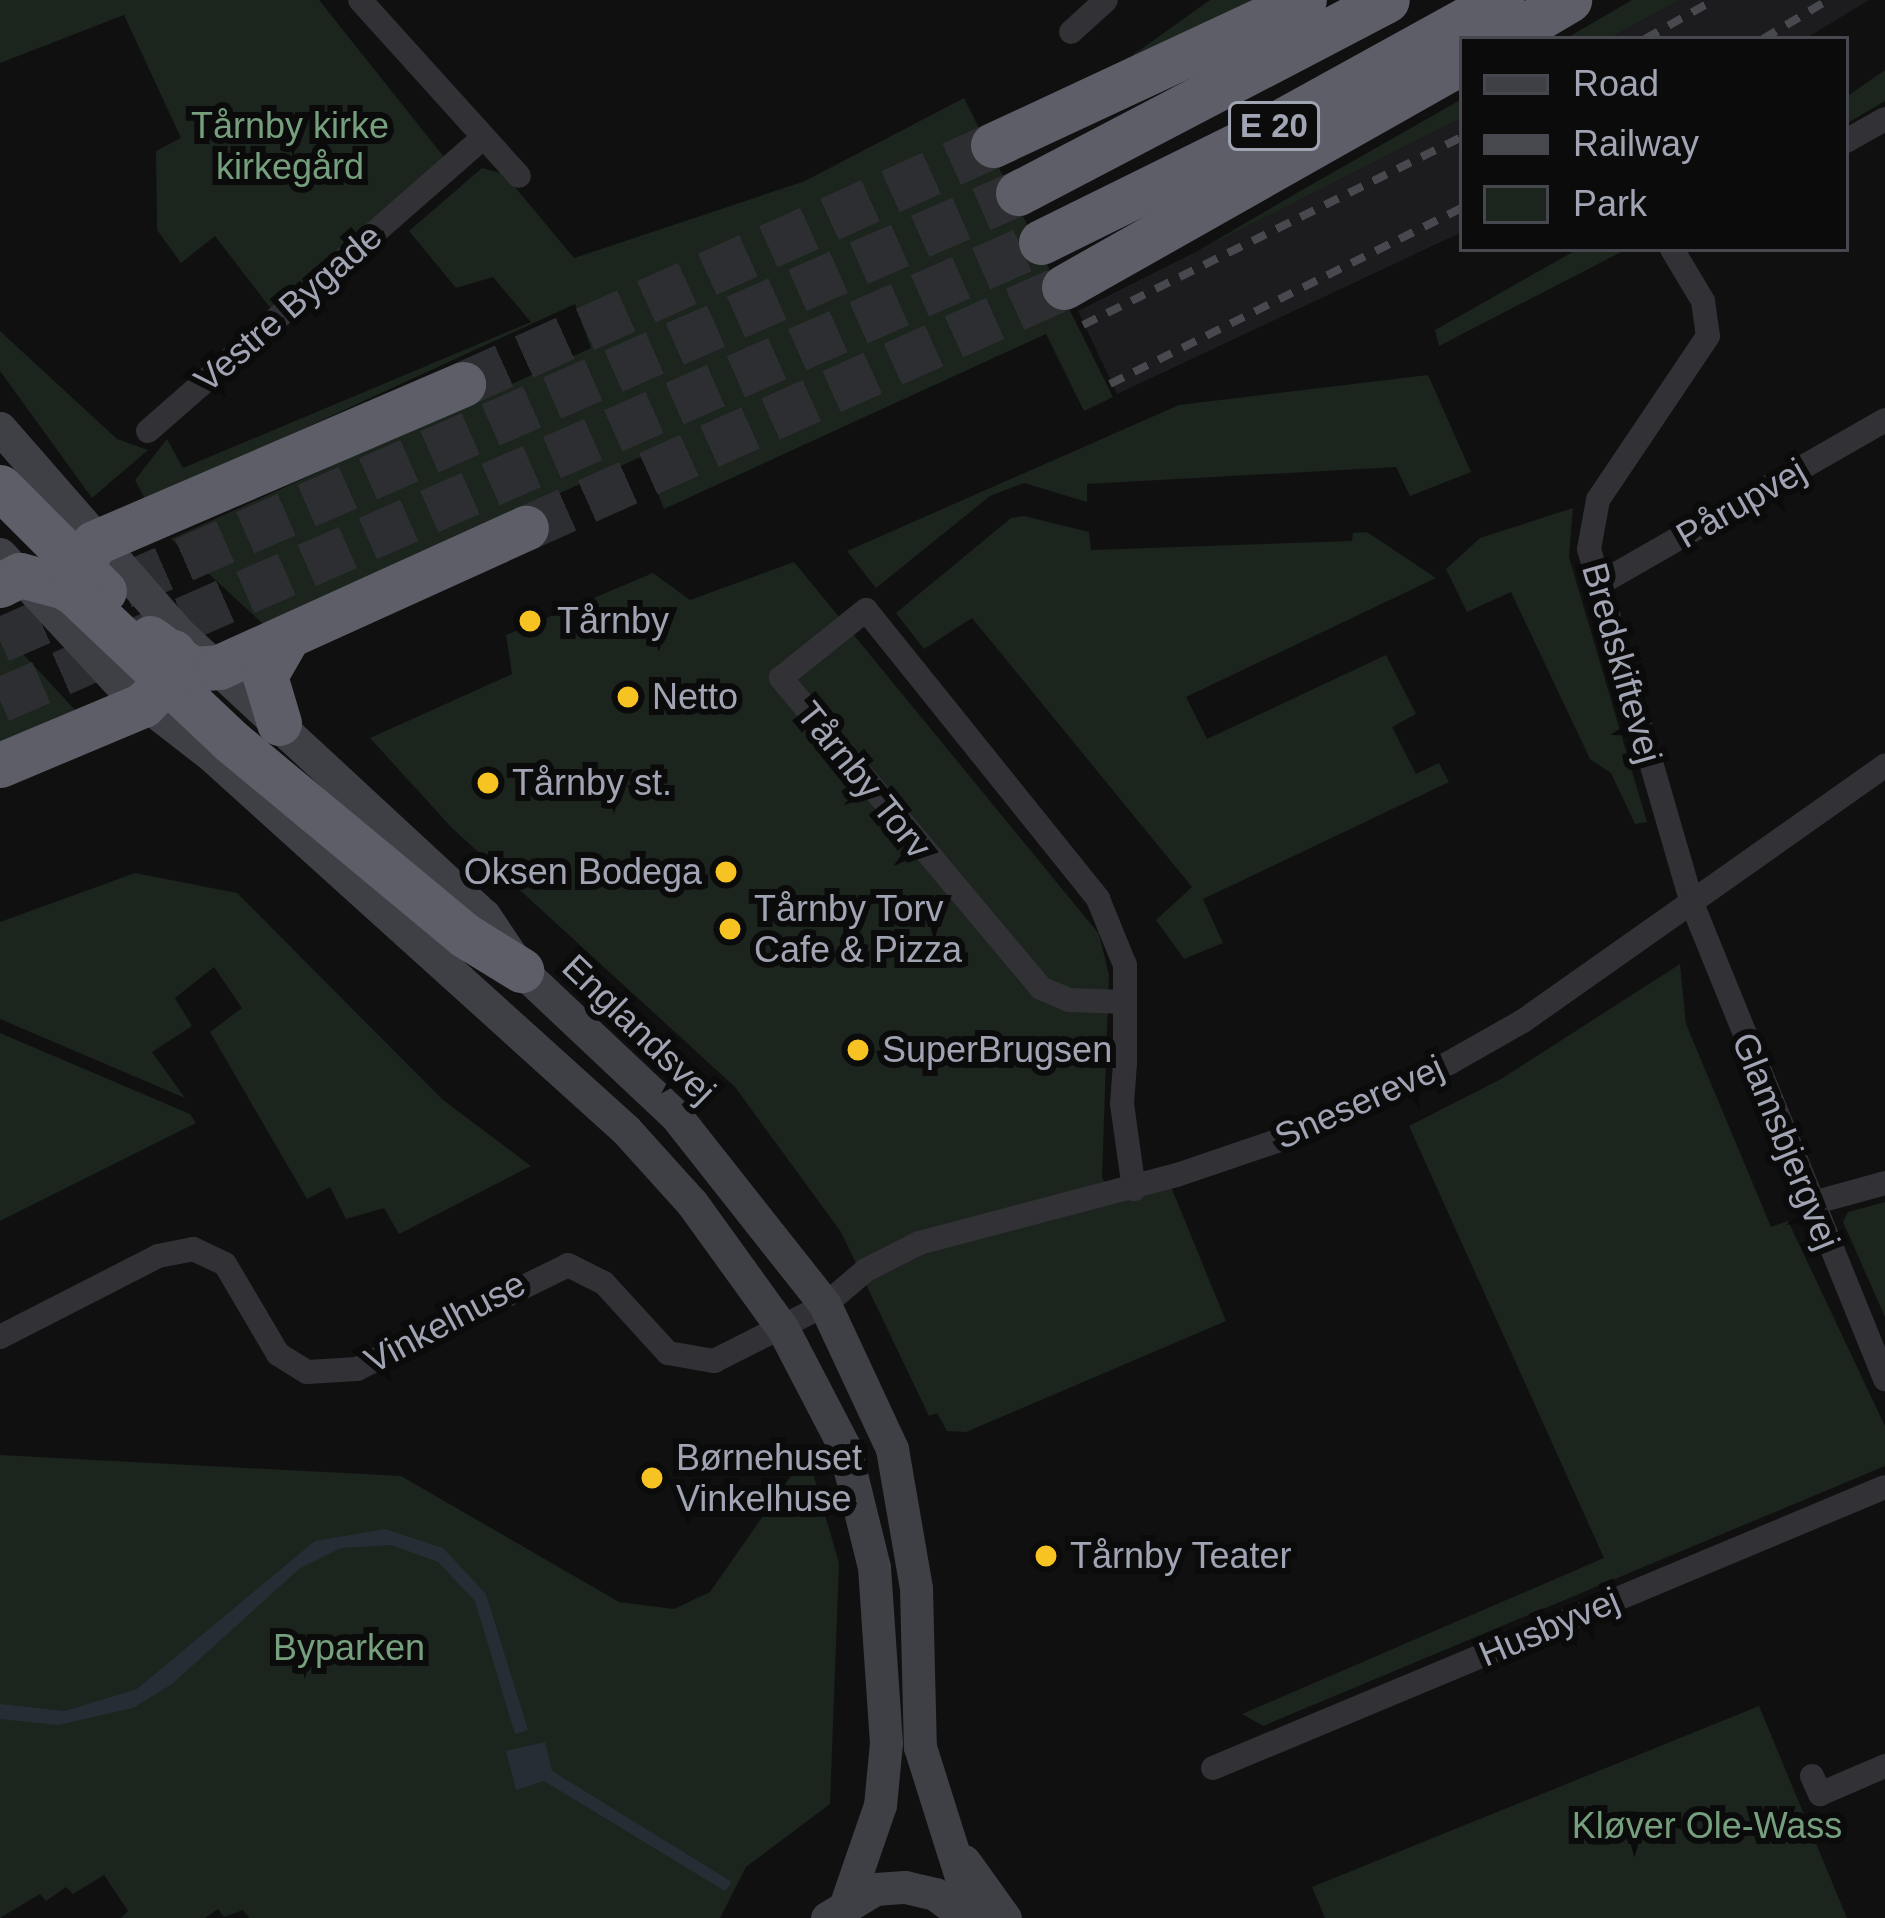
<!DOCTYPE html>
<meta charset="utf-8">
<style>
body{margin:0}
#map{position:relative;width:1885px;height:1918px;overflow:hidden;background:#101011;font-family:Arial,sans-serif}
div>[style]{position:absolute}
[style*='--x']{left:calc(var(--x)*1px);top:calc(var(--y)*1px);width:calc(var(--w)*1px);rotate:calc(var(--a)*1deg)}
.built>*{inset:0;background:#1c1c1e}
.green>*{inset:0;background:#1c241e}
.water>*{inset:0;background:#262d35}
.highway-tunnel>*{height:45px;margin-top:-22.5px;transform-origin:0;background:repeating-linear-gradient(90deg,#2d2e31 0 45px,transparent 0 67px)}
.street>*{height:24px;margin:-12px;padding:0 12px;transform-origin:12px;border-radius:12px;background:#313136}
.secondary>*{height:33px;margin:-16.5px;padding:0 16.5px;transform-origin:16.5px;border-radius:16.5px;background:#3f4046}
.highway>*{height:45px;margin:-22.5px;padding:0 22.5px;transform-origin:22.5px;border-radius:22.5px;background:#5d5e67}
.rail>*{height:8px;margin-top:-4px;transform-origin:0;background:repeating-linear-gradient(90deg,#48494f 0 15px,transparent 0 27px)}
.dots>*{width:33px;height:33px;translate:-50% -50%;box-sizing:border-box;border:6px solid #0b0b0c;border-radius:50%}
span{translate:-50% -50%;white-space:nowrap;text-align:center;line-height:1.15;-webkit-text-stroke:12px #0b0b0c;paint-order:stroke}
.shield-label span{padding:3px 9px;background:#0b0b0c;border:3px solid;border-radius:9px;-webkit-text-stroke-width:0}
.shield-label{font-size:33px;color:#a0a4b3;font-weight:700}
.park-label{font-size:36px;color:#769f7d}
.street-label{font-size:36px;color:#a0a4b3}
.poi-label{font-size:36px;color:#a0a4b3}
.left{translate:0 -50%;text-align:left}
.right{translate:-100% -50%;text-align:right}
.legend{position:absolute;left:1459px;top:36px;width:390px;height:216px;box-sizing:border-box;background:#0b0b0c;border:3px solid #47484f;margin:0;padding:15px 21px;list-style:none;font-size:36px;color:#a0a4b3}
.legend li{display:flex;align-items:center;gap:24px;height:60px}
.legend b{width:60px;border:3px solid #47484f}
</style>
<div id="map">
<div class="built">
<div style="clip-path:polygon(1680px 0,1869px 0,1805px 39px,1608px 39px)"></div>
<div style="clip-path:polygon(1462px 118px,1462px 232px,1117px 394px,1078px 311px)"></div>
</div>
<div class="green">
<div style="clip-path:polygon(0 0,319px 0,444px 157px,271px 309px,215px 236px,181px 263px,157px 230px,156px 151px,181px 138px,124px 15px,0 63px)"></div>
<div style="clip-path:polygon(1210px 0,1259px 0,1116px 67px)"></div>
<div style="clip-path:polygon(1632px 0,1680px 0,1608px 39px,1565px 39px)"></div>
<div style="clip-path:polygon(1885px 70px,1885px 101px,1846px 124px,1846px 97px)"></div>
<div style="clip-path:polygon(964px 98px,1113px 397px,1084px 411px,1046px 334px,664px 509px,643px 456px,264px 625px,171px 539px,591px 348px,575px 304px,146px 501px,135px 480px,167px 439px,183px 468px,531px 322px,493px 277px,456px 288px,409px 231px,482px 168px,504px 174px,574px 258px,805px 181px)"></div>
<div style="clip-path:polygon(1462px 99px,1462px 118px,1196px 252px,1302px 190px)"></div>
<div style="clip-path:polygon(1578px 249px,1627px 249px,1439px 346px,1435px 330px)"></div>
<div style="clip-path:polygon(0 331px,117px 439px,148px 450px,92px 498px,0 371px)"></div>
<div style="clip-path:polygon(1428px 375px,1471px 472px,1410px 496px,1396px 467px,1087px 484px,1087px 502px,1024px 483px,990px 496px,876px 588px,847px 551px,1179px 405px)"></div>
<div style="clip-path:polygon(1573px 508px,1569px 557px,1647px 822px,1635px 824px,1611px 773px,1590px 759px,1511px 592px,1467px 612px,1446px 569px,1480px 538px)"></div>
<div style="clip-path:polygon(1024px 516px,1089px 532px,1091px 550px,1352px 541px,1353px 533px,1367px 532px,1436px 578px,1186px 697px,1207px 739px,1386px 655px,1416px 714px,1392px 727px,1416px 774px,1439px 763px,1449px 782px,1203px 899px,1223px 943px,1184px 959px,1156px 920px,1192px 887px,972px 618px,924px 649px,896px 613px,1011px 518px)"></div>
<div style="clip-path:polygon(794px 562px,1099px 934px,1109px 975px,1102px 1177px,1110px 1193px,1167px 1177px,1226px 1321px,966px 1432px,947px 1431px,937px 1413px,929px 1416px,841px 1232px,735px 1087px,452px 828px,370px 738px,512px 674px,506px 635px,653px 573px,690px 600px)"></div>
<div style="clip-path:polygon(0 629px,77px 712px,0 745px)"></div>
<div style="clip-path:polygon(135px 873px,237px 893px,443px 1100px,531px 1166px,399px 1234px,384px 1208px,346px 1219px,330px 1187px,307px 1199px,210px 1032px,242px 1008px,214px 967px,175px 998px,192px 1026px,152px 1052px,185px 1098px,0 1019px,0 922px)"></div>
<div style="clip-path:polygon(1680px 964px,1686px 1024px,1771px 1227px,1788px 1221px,1885px 1426px,1885px 1466px,1263px 1726px,1242px 1714px,1604px 1558px,1409px 1126px,1501px 1079px)"></div>
<div style="clip-path:polygon(0 1033px,190px 1114px,196px 1123px,0 1221px)"></div>
<div style="clip-path:polygon(1885px 1202px,1885px 1317px,1843px 1222px,1848px 1212px)"></div>
<div style="clip-path:polygon(807px 1453px,839px 1563px,830px 1804px,746px 1867px,720px 1918px,249px 1918px,243px 1910px,224px 1917px,218px 1909px,205px 1918px,121px 1918px,128px 1911px,104px 1875px,73px 1894px,66px 1887px,46px 1901px,40px 1894px,0 1918px,0 1455px,401px 1476px,619px 1602px,674px 1609px,710px 1592px)"></div>
<div style="clip-path:polygon(1759px 1706px,1847px 1918px,1325px 1918px,1312px 1887px)"></div>
</div>
<div class="water">
<div style="clip-path:polygon(385px 1529px,443px 1548px,486px 1594px,528px 1730px,515px 1734px,475px 1601px,438px 1562px,391px 1545px,341px 1548px,299px 1569px,172px 1684px,133px 1708px,58px 1725px,0 1719px,0 1704px,65px 1711px,137px 1689px,315px 1541px)"></div>
<div style="clip-path:polygon(545px 1742px,552px 1771px,732px 1882px,725px 1891px,544px 1781px,516px 1790px,506px 1751px)"></div>
</div>
<div class="highway-tunnel">
<div style="--x:463;--y:384;--w:581;--a:-24.27"></div>
<div style="--x:526;--y:528;--w:590;--a:-24.13"></div>
<div style="--x:0;--y:640;--w:1112;--a:-23.71"></div>
<div style="--x:0;--y:700;--w:1137;--a:-23.75"></div>
</div>
<div class="street">
<div style="--x:360;--y:0;--w:237;--a:47.9"></div>
<div style="--x:1071;--y:32;--w:47;--a:-42.4"></div>
<div style="--x:1846;--y:141;--w:45;--a:-29.4"></div>
<div style="--x:1672;--y:249;--w:61;--a:59.2"></div>
<div style="--x:1703;--y:301;--w:35;--a:82"></div>
<div style="--x:1708;--y:336;--w:197;--a:123.9"></div>
<div style="--x:1598;--y:500;--w:50;--a:100.4"></div>
<div style="--x:1589;--y:549;--w:366;--a:73.8"></div>
<div style="--x:1691;--y:901;--w:516;--a:67.91"></div>
<div style="--x:148;--y:431;--w:445;--a:-41.2"></div>
<div style="--x:1597;--y:585;--w:332;--a:-29.8"></div>
<div style="--x:1125;--y:1002;--w:56;--a:-178"></div>
<div style="--x:1069;--y:1000;--w:30;--a:-157"></div>
<div style="--x:1041;--y:988;--w:405;--a:-130"></div>
<div style="--x:781;--y:678;--w:109;--a:-38.7"></div>
<div style="--x:866;--y:610;--w:371;--a:51.2"></div>
<div style="--x:1098;--y:899;--w:71;--a:67.8"></div>
<div style="--x:1125;--y:965;--w:98;--a:90"></div>
<div style="--x:1125;--y:1063;--w:41;--a:94.2"></div>
<div style="--x:1122;--y:1104;--w:86;--a:82"></div>
<div style="--x:1809;--y:1204;--w:79;--a:-15.4"></div>
<div style="--x:0;--y:1337;--w:178;--a:-27.1"></div>
<div style="--x:158;--y:1256;--w:36;--a:-11"></div>
<div style="--x:193;--y:1249;--w:35;--a:25"></div>
<div style="--x:225;--y:1264;--w:104;--a:59.5"></div>
<div style="--x:278;--y:1354;--w:34;--a:32"></div>
<div style="--x:307;--y:1372;--w:50;--a:-3.4"></div>
<div style="--x:357;--y:1369;--w:235;--a:-26.2"></div>
<div style="--x:568;--y:1265;--w:40;--a:26.6"></div>
<div style="--x:604;--y:1283;--w:95;--a:47.6"></div>
<div style="--x:668;--y:1353;--w:47;--a:9.9"></div>
<div style="--x:714;--y:1361;--w:124;--a:-26.8"></div>
<div style="--x:825;--y:1305;--w:54;--a:-40.5"></div>
<div style="--x:866;--y:1270;--w:59;--a:-27"></div>
<div style="--x:919;--y:1243;--w:267;--a:-14.8"></div>
<div style="--x:1177;--y:1175;--w:112;--a:-18.8"></div>
<div style="--x:1283;--y:1139;--w:183;--a:-24.6"></div>
<div style="--x:1449;--y:1063;--w:85;--a:-29.6"></div>
<div style="--x:1523;--y:1021;--w:443;--a:-35.2"></div>
<div style="--x:1213;--y:1768;--w:728;--a:-22.69"></div>
<div style="--x:1812;--y:1776;--w:20;--a:66"></div>
<div style="--x:1820;--y:1794;--w:71;--a:-23.3"></div>
</div>
<div class="secondary">
<div style="--x:0;--y:428;--w:271;--a:48.9"></div>
<div style="--x:178;--y:632;--w:417;--a:42.8"></div>
<div style="--x:484;--y:915;--w:66;--a:56.1"></div>
<div style="--x:521;--y:970;--w:213;--a:43.3"></div>
<div style="--x:676;--y:1116;--w:241;--a:51.7"></div>
<div style="--x:825;--y:1305;--w:159;--a:65"></div>
<div style="--x:892;--y:1449;--w:141;--a:80.2"></div>
<div style="--x:916;--y:1588;--w:159;--a:88.6"></div>
<div style="--x:920;--y:1747;--w:179;--a:72.5"></div>
<div style="--x:0;--y:554;--w:180;--a:47.3"></div>
<div style="--x:122;--y:686;--w:113;--a:37.8"></div>
<div style="--x:211;--y:755;--w:559;--a:42.1"></div>
<div style="--x:626;--y:1130;--w:98;--a:47.9"></div>
<div style="--x:692;--y:1203;--w:155;--a:54.2"></div>
<div style="--x:783;--y:1329;--w:132;--a:62.5"></div>
<div style="--x:844;--y:1446;--w:125;--a:76.1"></div>
<div style="--x:874;--y:1567;--w:176;--a:86.1"></div>
<div style="--x:886;--y:1743;--w:62;--a:95.5"></div>
<div style="--x:880;--y:1805;--w:102;--a:109"></div>
<div style="--x:964;--y:1861;--w:70;--a:54.3"></div>
<div style="--x:827;--y:1918;--w:56;--a:-31.1"></div>
<div style="--x:875;--y:1889;--w:30;--a:-4"></div>
<div style="--x:905;--y:1887;--w:31;--a:13"></div>
<div style="--x:935;--y:1894;--w:40;--a:37"></div>
</div>
<div class="highway">
<div style="--x:1503;--y:39;--w:77;--a:-30.6"></div>
<div style="--x:993;--y:145;--w:343;--a:-25"></div>
<div style="--x:1018;--y:193;--w:416;--a:-27.6"></div>
<div style="--x:1041;--y:242;--w:234;--a:-26.3"></div>
<div style="--x:1251;--y:138;--w:286;--a:-28.9"></div>
<div style="--x:1064;--y:287;--w:457;--a:-29.5"></div>
<div style="--x:0;--y:487;--w:147;--a:45"></div>
<div style="--x:0;--y:585;--w:22;--a:-27"></div>
<div style="--x:20;--y:575;--w:51;--a:14.9"></div>
<div style="--x:69;--y:588;--w:224;--a:43.4"></div>
<div style="--x:232;--y:742;--w:304;--a:39.7"></div>
<div style="--x:466;--y:936;--w:65;--a:31.7"></div>
<div style="--x:69;--y:590;--w:53;--a:-62"></div>
<div style="--x:94;--y:543;--w:402;--a:-23.3"></div>
<div style="--x:150;--y:638;--w:52;--a:36.4"></div>
<div style="--x:192;--y:669;--w:27;--a:-4"></div>
<div style="--x:219;--y:667;--w:337;--a:-24.4"></div>
<div style="--x:279;--y:723;--w:49;--a:-106.6"></div>
<div style="--x:265;--y:676;--w:46;--a:-60.1"></div>
<div style="--x:0;--y:765;--w:155;--a:-22.8"></div>
<div style="--x:143;--y:705;--w:32;--a:-46"></div>
<div style="--x:165;--y:682;--w:31;--a:-75"></div>
</div>
<div class="rail">
<div style="--x:1645;--y:39;--w:79;--a:-29.5"></div>
<div style="--x:1763;--y:39;--w:76;--a:-31"></div>
<div style="--x:1083;--y:325;--w:423;--a:-26.4"></div>
<div style="--x:1110;--y:384;--w:394;--a:-26.6"></div>
</div>
<div class="dots">
<div style="left:530px;top:621px;background:#f7c322"></div>
<div style="left:628px;top:697px;background:#f7c322"></div>
<div style="left:488px;top:783px;background:#f7c322"></div>
<div style="left:726px;top:872px;background:#f7c322"></div>
<div style="left:730px;top:929px;background:#f7c322"></div>
<div style="left:858px;top:1050px;background:#f7c322"></div>
<div style="left:652px;top:1478px;background:#f7c322"></div>
<div style="left:1046px;top:1556px;background:#f7c322"></div>
</div>
<div class="shield-label">
<span style="left:1274px;top:126px">E 20</span>
</div>
<div class="park-label">
<span style="left:290px;top:146px">Tårnby kirke<br>kirkegård</span>
<span style="left:349px;top:1648px">Byparken</span>
<span style="left:1707px;top:1826px">Kløver Ole-Wass</span>
</div>
<div class="street-label">
<span style="left:288px;top:308px;rotate:-41deg">Vestre Bygade</span>
<span style="left:1741px;top:503px;rotate:-30deg">Pårupvej</span>
<span style="left:1622px;top:663px;rotate:74deg">Bredskiftevej</span>
<span style="left:864px;top:780px;rotate:51deg">Tårnby Torv</span>
<span style="left:639px;top:1029px;rotate:44deg">Englandsvej</span>
<span style="left:1359px;top:1102px;rotate:-24deg">Sneserevej</span>
<span style="left:1786px;top:1141px;rotate:68deg">Glamsbjergvej</span>
<span style="left:445px;top:1322px;rotate:-28deg">Vinkelhuse</span>
<span style="left:1549px;top:1627px;rotate:-23deg">Husbyvej</span>
</div>
<div class="poi-label">
<span class="left" style="left:557px;top:621px">Tårnby</span>
<span class="left" style="left:652px;top:697px">Netto</span>
<span class="left" style="left:512px;top:783px">Tårnby st.</span>
<span class="right" style="left:702px;top:872px">Oksen Bodega</span>
<span class="left" style="left:754px;top:929px">Tårnby Torv<br>Cafe &amp; Pizza</span>
<span class="left" style="left:882px;top:1050px">SuperBrugsen</span>
<span class="left" style="left:676px;top:1478px">Børnehuset<br>Vinkelhuse</span>
<span class="left" style="left:1070px;top:1556px">Tårnby Teater</span>
</div>
<ul class="legend">
<li><b style="height:15px;background:#3f4046"></b>Road</li>
<li><b style="height:15px;background:#48494f"></b>Railway</li>
<li><b style="height:33px;background:#1c241e"></b>Park</li>
</ul>
</div>
